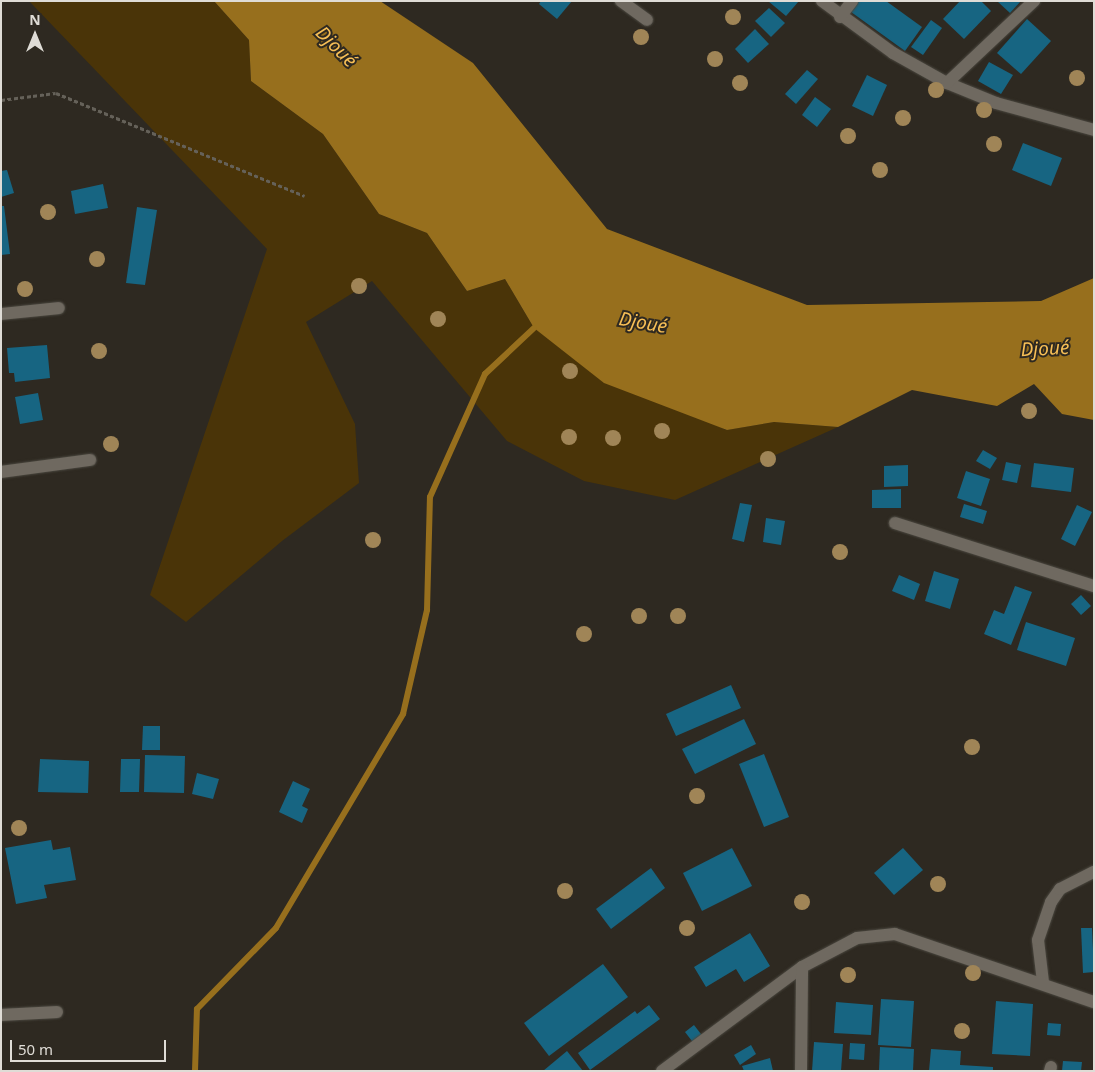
<!DOCTYPE html>
<meta charset="utf-8">
<style>
body{margin:0}
#map{position:relative;width:1095px;height:1072px;overflow:hidden;background:#2e2921;font-family:"Noto Sans",sans-serif}
div>[style]{position:absolute}
[style*='--x']{left:calc(var(--x)*1px);top:calc(var(--y)*1px);width:calc(var(--w)*1px);rotate:calc(var(--a)*1deg)}
.green>*{inset:0;background:#4a3408}
.water>*{inset:0;background:#976f1d}
.stream>*{height:6px;margin:-3px;padding:0 3px;transform-origin:3px;border-radius:3px;background:#976f1d}
.building>*{inset:0;background:#176582}
.path>*{height:3px;margin-top:-1.5px;transform-origin:0;background:repeating-linear-gradient(90deg,#656159 0 4px,transparent 0 6.5px)}
.roads{filter:drop-shadow(0 0 1px #4a473f) drop-shadow(0 0 1px #4a473f)}
.minor>*{height:12px;margin:-6px;padding:0 6px;transform-origin:6px;border-radius:6px;background:#6f6960}
.trees>*{width:16px;height:16px;margin:-8px;border-radius:50%;background:#a08557}
span{translate:-50% -50%;white-space:nowrap;text-align:center;line-height:1.15;-webkit-text-stroke:4px #2e2921;paint-order:stroke}
.water-label{font-size:19px;color:#f7bf56;font-style:italic}
.frame{position:absolute;inset:0;border:2px solid #dfdcd6;pointer-events:none}
.north{position:absolute;left:10px;top:10px;width:50px;height:50px;-webkit-text-stroke:4px #2e2921;paint-order:stroke;rotate:0deg;font-size:14px;font-weight:700;line-height:20px;text-align:center;color:#dfdcd6}
.north::after{content:'';display:block;margin:auto;width:18px;height:22px;background:#dfdcd6;clip-path:polygon(50% 0,100% 100%,50% 72%,0 100%)}
.scale{position:absolute;left:10px;top:1040px;width:156px;height:22px;box-sizing:border-box;border:2px solid #dfdcd6;border-top:0;padding-left:6px;font-size:15px;line-height:18px;white-space:nowrap;color:#dfdcd6;-webkit-text-stroke:4px #2e2921;paint-order:stroke}
</style>
<div id="map">
<div class="green">
<div style="clip-path:polygon(29px 1px,214px 1px,249px 40px,251px 81px,323px 134px,379px 214px,427px 233px,467px 291px,505px 279px,534px 328px,726px 430px,774px 422px,838px 427px,675px 500px,584px 481px,507px 441px,372px 281px,306px 322px,355px 424px,359px 483px,282px 541px,186px 622px,150px 595px,267px 249px)"></div>
</div>
<div class="water">
<div style="clip-path:polygon(214px 1px,380px 1px,473px 63px,607px 229px,807px 305px,1041px 301px,1094px 278px,1094px 420px,1062px 414px,1034px 384px,997px 406px,912px 390px,838px 427px,774px 422px,727px 430px,604px 383px,534px 328px,505px 279px,467px 291px,427px 233px,379px 214px,323px 134px,251px 81px,249px 40px)"></div>
</div>
<div class="stream">
<div style="--x:195;--y:1071;--w:62;--a:-88.2"></div>
<div style="--x:197;--y:1009;--w:113;--a:-45.7"></div>
<div style="--x:276;--y:928;--w:249;--a:-59.3"></div>
<div style="--x:403;--y:714;--w:107;--a:-77"></div>
<div style="--x:427;--y:610;--w:113;--a:-88.5"></div>
<div style="--x:430;--y:497;--w:135;--a:-65.9"></div>
<div style="--x:485;--y:374;--w:67;--a:-43.2"></div>
</div>
<div class="building">
<div style="clip-path:polygon(541px 1px,572px 1px,557px 19px,539px 4px)"></div>
<div style="clip-path:polygon(768px 1px,799px 1px,786px 16px)"></div>
<div style="clip-path:polygon(858px 1px,886px 1px,922px 27px,905px 51px,851px 12px)"></div>
<div style="clip-path:polygon(960px 1px,981px 1px,991px 11px,964px 39px,943px 19px)"></div>
<div style="clip-path:polygon(997px 1px,1021px 1px,1010px 13px)"></div>
<div style="clip-path:polygon(769px 8px,785px 23px,771px 37px,755px 21px)"></div>
<div style="clip-path:polygon(1027px 19px,1051px 41px,1021px 74px,997px 53px)"></div>
<div style="clip-path:polygon(931px 20px,942px 28px,923px 55px,911px 47px)"></div>
<div style="clip-path:polygon(755px 29px,769px 44px,748px 63px,735px 49px)"></div>
<div style="clip-path:polygon(989px 62px,1013px 75px,1001px 94px,978px 81px)"></div>
<div style="clip-path:polygon(807px 70px,818px 79px,796px 104px,785px 94px)"></div>
<div style="clip-path:polygon(867px 75px,887px 85px,873px 116px,852px 106px)"></div>
<div style="clip-path:polygon(815px 97px,831px 109px,817px 127px,802px 115px)"></div>
<div style="clip-path:polygon(1023px 143px,1062px 158px,1051px 186px,1012px 170px)"></div>
<div style="clip-path:polygon(7px 170px,14px 193px,1px 197px,1px 171px)"></div>
<div style="clip-path:polygon(103px 184px,108px 208px,75px 214px,71px 191px)"></div>
<div style="clip-path:polygon(1px 206px,4px 206px,10px 254px,1px 255px)"></div>
<div style="clip-path:polygon(137px 207px,157px 210px,145px 285px,126px 283px)"></div>
<div style="clip-path:polygon(47px 345px,50px 378px,15px 382px,14px 373px,9px 373px,7px 348px)"></div>
<div style="clip-path:polygon(38px 393px,43px 420px,20px 424px,15px 397px)"></div>
<div style="clip-path:polygon(983px 450px,997px 458px,990px 469px,976px 461px)"></div>
<div style="clip-path:polygon(1006px 462px,1021px 465px,1017px 483px,1002px 480px)"></div>
<div style="clip-path:polygon(1034px 463px,1074px 468px,1071px 492px,1031px 487px)"></div>
<div style="clip-path:polygon(908px 465px,908px 486px,884px 487px,884px 466px)"></div>
<div style="clip-path:polygon(966px 471px,990px 479px,981px 506px,957px 498px)"></div>
<div style="clip-path:polygon(901px 489px,901px 508px,872px 508px,872px 490px)"></div>
<div style="clip-path:polygon(740px 503px,752px 505px,744px 542px,732px 539px)"></div>
<div style="clip-path:polygon(964px 504px,987px 511px,983px 524px,960px 517px)"></div>
<div style="clip-path:polygon(1077px 505px,1092px 512px,1075px 546px,1061px 539px)"></div>
<div style="clip-path:polygon(766px 518px,785px 521px,781px 545px,763px 542px)"></div>
<div style="clip-path:polygon(934px 571px,959px 579px,950px 609px,925px 601px)"></div>
<div style="clip-path:polygon(899px 575px,920px 584px,914px 600px,892px 591px)"></div>
<div style="clip-path:polygon(1015px 586px,1032px 592px,1011px 645px,984px 634px,994px 610px,1004px 614px)"></div>
<div style="clip-path:polygon(1081px 595px,1091px 606px,1081px 615px,1071px 604px)"></div>
<div style="clip-path:polygon(1026px 622px,1075px 638px,1066px 666px,1017px 650px)"></div>
<div style="clip-path:polygon(731px 685px,741px 708px,676px 736px,666px 714px)"></div>
<div style="clip-path:polygon(744px 719px,756px 744px,695px 774px,682px 749px)"></div>
<div style="clip-path:polygon(143px 726px,160px 726px,160px 750px,142px 750px)"></div>
<div style="clip-path:polygon(764px 754px,789px 817px,764px 827px,739px 764px)"></div>
<div style="clip-path:polygon(145px 755px,185px 756px,184px 793px,144px 792px)"></div>
<div style="clip-path:polygon(40px 759px,89px 761px,88px 793px,38px 792px)"></div>
<div style="clip-path:polygon(121px 759px,140px 759px,139px 792px,120px 792px)"></div>
<div style="clip-path:polygon(197px 773px,219px 779px,213px 799px,192px 794px)"></div>
<div style="clip-path:polygon(293px 781px,310px 789px,302px 806px,308px 809px,302px 823px,279px 812px)"></div>
<div style="clip-path:polygon(51px 840px,53px 850px,70px 847px,76px 880px,44px 885px,47px 898px,16px 904px,5px 848px)"></div>
<div style="clip-path:polygon(732px 848px,752px 886px,702px 911px,683px 873px)"></div>
<div style="clip-path:polygon(903px 848px,923px 870px,894px 895px,874px 873px)"></div>
<div style="clip-path:polygon(651px 868px,665px 888px,611px 929px,596px 909px)"></div>
<div style="clip-path:polygon(1081px 928px,1092px 928px,1094px 972px,1083px 973px)"></div>
<div style="clip-path:polygon(750px 933px,770px 966px,744px 982px,736px 969px,706px 987px,694px 967px)"></div>
<div style="clip-path:polygon(603px 964px,628px 997px,549px 1056px,524px 1023px)"></div>
<div style="clip-path:polygon(881px 999px,914px 1001px,911px 1047px,878px 1045px)"></div>
<div style="clip-path:polygon(996px 1001px,1033px 1004px,1030px 1056px,992px 1054px)"></div>
<div style="clip-path:polygon(836px 1002px,873px 1005px,871px 1035px,834px 1033px)"></div>
<div style="clip-path:polygon(649px 1005px,660px 1019px,590px 1070px,578px 1053px,635px 1011px,637px 1014px)"></div>
<div style="clip-path:polygon(1048px 1023px,1061px 1024px,1060px 1036px,1047px 1035px)"></div>
<div style="clip-path:polygon(694px 1025px,704px 1038px,695px 1045px,685px 1032px)"></div>
<div style="clip-path:polygon(814px 1042px,843px 1044px,841px 1071px,812px 1071px)"></div>
<div style="clip-path:polygon(850px 1043px,865px 1044px,864px 1060px,849px 1059px)"></div>
<div style="clip-path:polygon(751px 1045px,756px 1054px,740px 1065px,734px 1055px)"></div>
<div style="clip-path:polygon(880px 1047px,914px 1049px,913px 1071px,879px 1071px)"></div>
<div style="clip-path:polygon(931px 1049px,961px 1051px,960px 1065px,993px 1067px,993px 1071px,929px 1071px)"></div>
<div style="clip-path:polygon(567px 1051px,583px 1071px,543px 1071px)"></div>
<div style="clip-path:polygon(770px 1058px,773px 1071px,744px 1071px,742px 1066px)"></div>
<div style="clip-path:polygon(1063px 1061px,1082px 1062px,1081px 1071px,1062px 1071px)"></div>
</div>
<div class="path">
<div style="--x:1;--y:100;--w:55;--a:-7.3"></div>
<div style="--x:56;--y:93;--w:269;--a:22.5"></div>
</div>
<div class="roads">
<div class="minor">
<div style="--x:621;--y:1;--w:32;--a:36"></div>
<div style="--x:822;--y:1;--w:88;--a:36.2"></div>
<div style="--x:893;--y:53;--w:62;--a:29.1"></div>
<div style="--x:947;--y:83;--w:53;--a:22.2"></div>
<div style="--x:996;--y:103;--w:102;--a:15.4"></div>
<div style="--x:840;--y:17;--w:20;--a:-53"></div>
<div style="--x:947;--y:83;--w:120;--a:-43.3"></div>
<div style="--x:1;--y:314;--w:58;--a:-5.9"></div>
<div style="--x:1;--y:472;--w:90;--a:-7.7"></div>
<div style="--x:895;--y:523;--w:209;--a:17.6"></div>
<div style="--x:1043;--y:982;--w:42;--a:-96.8"></div>
<div style="--x:1038;--y:940;--w:40;--a:-71.1"></div>
<div style="--x:1051;--y:902;--w:16;--a:-55"></div>
<div style="--x:1060;--y:889;--w:38;--a:-27"></div>
<div style="--x:1;--y:1015;--w:56;--a:-3.1"></div>
<div style="--x:662;--y:1071;--w:174;--a:-36.6"></div>
<div style="--x:802;--y:967;--w:62;--a:-27.8"></div>
<div style="--x:857;--y:938;--w:38;--a:-6"></div>
<div style="--x:895;--y:934;--w:210;--a:18.9"></div>
<div style="--x:801;--y:1071;--w:104;--a:-89.4"></div>
<div style="--x:1050;--y:1071;--w:4;--a:-76"></div>
</div>
</div>
<div class="trees">
<div style="left:733px;top:17px"></div>
<div style="left:641px;top:37px"></div>
<div style="left:715px;top:59px"></div>
<div style="left:1077px;top:78px"></div>
<div style="left:740px;top:83px"></div>
<div style="left:936px;top:90px"></div>
<div style="left:984px;top:110px"></div>
<div style="left:903px;top:118px"></div>
<div style="left:848px;top:136px"></div>
<div style="left:994px;top:144px"></div>
<div style="left:880px;top:170px"></div>
<div style="left:48px;top:212px"></div>
<div style="left:97px;top:259px"></div>
<div style="left:359px;top:286px"></div>
<div style="left:25px;top:289px"></div>
<div style="left:438px;top:319px"></div>
<div style="left:99px;top:351px"></div>
<div style="left:570px;top:371px"></div>
<div style="left:1029px;top:411px"></div>
<div style="left:662px;top:431px"></div>
<div style="left:569px;top:437px"></div>
<div style="left:613px;top:438px"></div>
<div style="left:111px;top:444px"></div>
<div style="left:768px;top:459px"></div>
<div style="left:373px;top:540px"></div>
<div style="left:840px;top:552px"></div>
<div style="left:639px;top:616px"></div>
<div style="left:678px;top:616px"></div>
<div style="left:584px;top:634px"></div>
<div style="left:972px;top:747px"></div>
<div style="left:697px;top:796px"></div>
<div style="left:19px;top:828px"></div>
<div style="left:938px;top:884px"></div>
<div style="left:565px;top:891px"></div>
<div style="left:802px;top:902px"></div>
<div style="left:687px;top:928px"></div>
<div style="left:973px;top:973px"></div>
<div style="left:848px;top:975px"></div>
<div style="left:962px;top:1031px"></div>
</div>
<div class="water-label">
<span style="left:336px;top:47px;rotate:45deg">Djoué</span>
<span style="left:643px;top:323px;rotate:10deg">Djoué</span>
<span style="left:1045px;top:349px;rotate:-3deg">Djoué</span>
</div>
<div class="frame"></div>
<div class="north">N</div>
<div class="scale">50 m</div>
</div>
